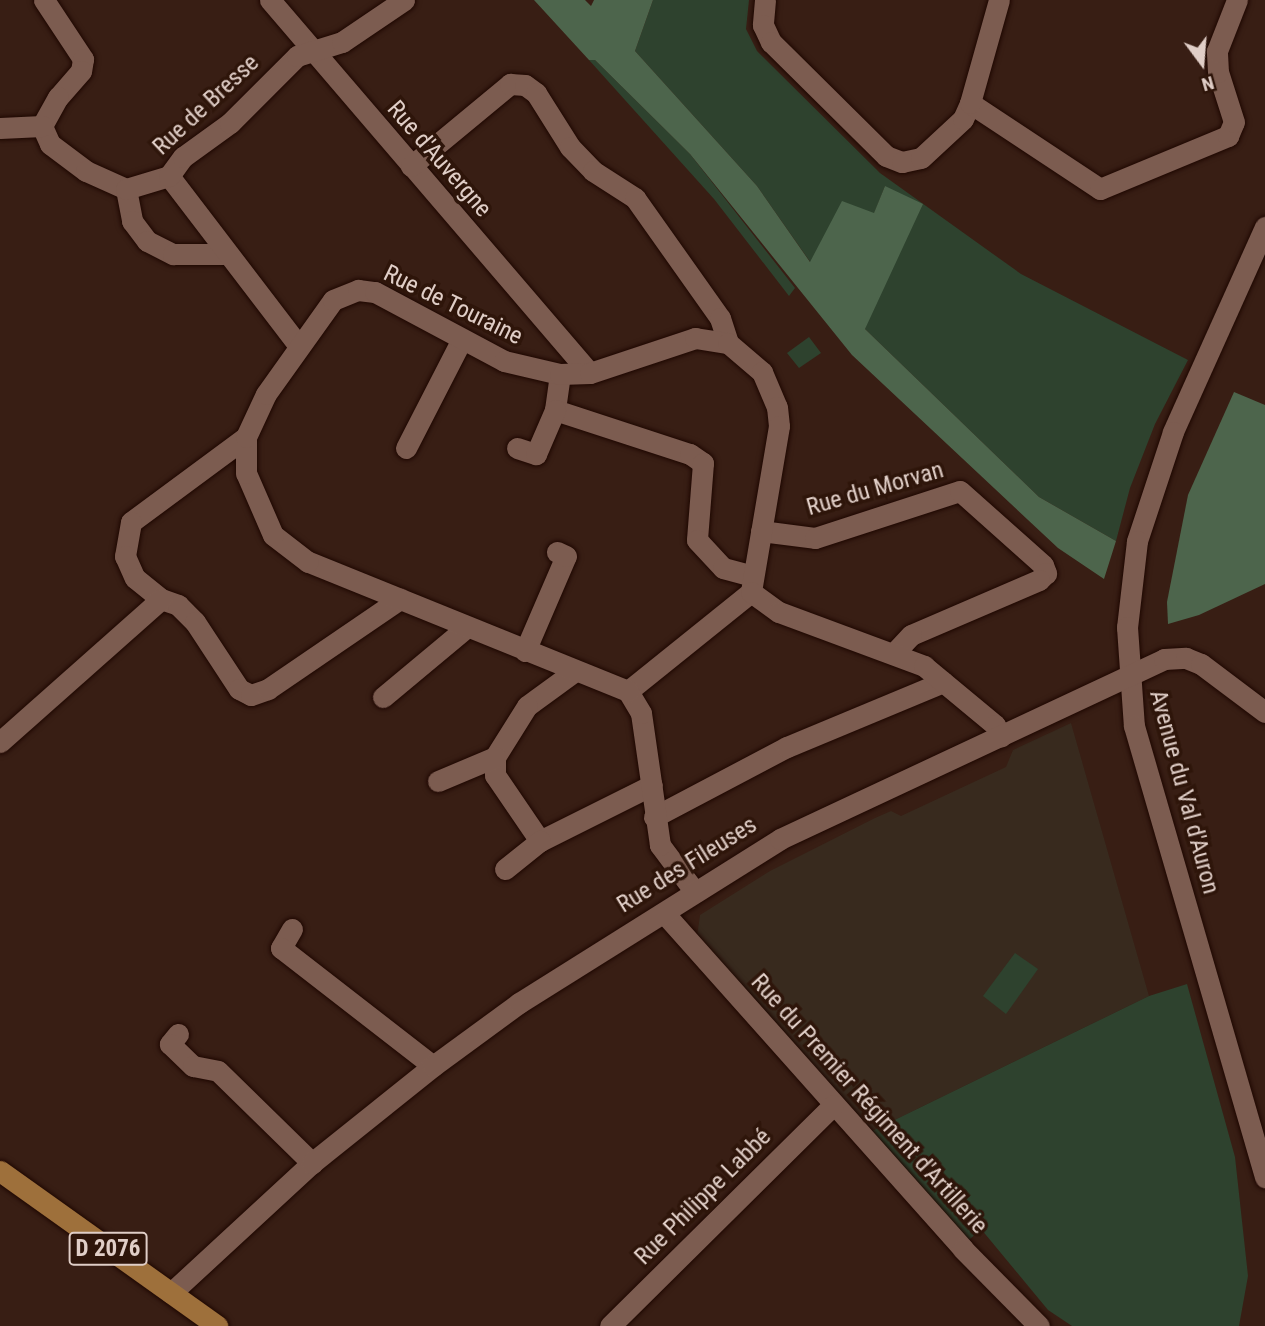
<!DOCTYPE html>
<meta charset="utf-8">
<style>
body{margin:0}
#map{position:relative;width:1265px;height:1326px;overflow:hidden;background:#381e14;font-family:"Roboto Condensed",sans-serif}
div>[style]{position:absolute}
[style*='--x']{left:calc(var(--x)*1px);top:calc(var(--y)*1px);width:calc(var(--w)*1px);rotate:calc(var(--a)*1deg)}
.education>*{inset:0;background:#382a1e}
.green>*{inset:0;background:#2e422e}
.forest>*{inset:0;background:#4d654c}
.roads{filter:drop-shadow(0 0 2px #1e0701) drop-shadow(0 0 2px #1e0701)}
.minor>*{height:21px;margin:-10.5px;padding:0 10.5px;transform-origin:10.5px;border-radius:10.5px;background:#7c5c50}
.major>*{height:21px;margin:-10.5px;padding:0 10.5px;transform-origin:10.5px;border-radius:10.5px;background:#9e703b}
span{translate:-50% -50%;white-space:nowrap;text-align:center;line-height:1.15;-webkit-text-stroke:7px #2e150a;paint-order:stroke}
.shield-label span{padding:2px 5px;background:#2e150a;border:2px solid;border-radius:5px;-webkit-text-stroke-width:0}
.shield-label{font-size:23px;color:#e0cec7;font-weight:700}
.street-label{font-size:24px;color:#e0cec7}
.north{position:absolute;left:1167px;top:28px;width:70px;height:70px;-webkit-text-stroke:5px #2e150a;paint-order:stroke;rotate:164deg;font-size:19px;font-weight:700;line-height:28px;text-align:center;color:#e0cec7}
.north::after{content:'';display:block;margin:auto;width:24px;height:32px;background:#e0cec7;clip-path:polygon(50% 0,100% 100%,50% 72%,0 100%)}
</style>
<div id="map">
<div class="education">
<div style="clip-path:polygon(1071px 723px,1149px 996px,872px 1131px,697px 936px,700px 915px,770px 871px,875px 818px,891px 811px,901px 816px,1006px 767px,1013px 750px)"></div>
</div>
<div class="green">
<div style="clip-path:polygon(653px 0,749px 0,746px 29px,757px 51px,880px 173px,1021px 274px,1188px 360px,1155px 424px,1130px 488px,1116px 541px,1039px 497px,865px 329px,885px 186px,874px 214px,811px 263px,757px 186px,635px 51px)"></div>
<div style="clip-path:polygon(589px 60px,595px 60px,690px 154px,795px 288px,789px 296px,714px 199px)"></div>
<div style="clip-path:polygon(809px 337px,821px 353px,799px 368px,787px 353px)"></div>
<div style="clip-path:polygon(1015px 953px,1038px 969px,1006px 1014px,983px 996px)"></div>
<div style="clip-path:polygon(1187px 984px,1235px 1157px,1248px 1276px,1239px 1326px,1072px 1326px,1048px 1310px,981px 1229px,969px 1240px,872px 1131px,1149px 996px)"></div>
</div>
<div class="forest">
<div style="clip-path:polygon(534px 0,585px 0,591px 6px,594px 0,653px 0,635px 51px,757px 186px,810px 262px,842px 201px,874px 213px,885px 186px,923px 204px,865px 329px,1039px 497px,1116px 541px,1104px 579px,1058px 548px,852px 355px,690px 154px,595px 60px,589px 60px)"></div>
<div style="clip-path:polygon(1234px 392px,1265px 405px,1265px 584px,1199px 615px,1168px 624px,1167px 602px,1188px 495px)"></div>
</div>
<div class="roads">
<div class="minor">
<div style="--x:44;--y:0;--w:71;--a:56.5"></div>
<div style="--x:83;--y:59;--w:12;--a:99"></div>
<div style="--x:81;--y:71;--w:35;--a:131"></div>
<div style="--x:58;--y:97;--w:33;--a:119"></div>
<div style="--x:42;--y:126;--w:20;--a:66"></div>
<div style="--x:50;--y:144;--w:45;--a:36.9"></div>
<div style="--x:86;--y:171;--w:44;--a:24.2"></div>
<div style="--x:126;--y:189;--w:33;--a:79"></div>
<div style="--x:132;--y:221;--w:25;--a:53"></div>
<div style="--x:147;--y:241;--w:29;--a:27"></div>
<div style="--x:173;--y:254;--w:54;--a:0"></div>
<div style="--x:270;--y:0;--w:491;--a:49.4"></div>
<div style="--x:765;--y:0;--w:25;--a:95"></div>
<div style="--x:763;--y:25;--w:19;--a:65"></div>
<div style="--x:771;--y:42;--w:162;--a:44.7"></div>
<div style="--x:886;--y:156;--w:17;--a:21"></div>
<div style="--x:902;--y:162;--w:19;--a:-12"></div>
<div style="--x:921;--y:158;--w:57;--a:-42.9"></div>
<div style="--x:963;--y:119;--w:17;--a:-66"></div>
<div style="--x:970;--y:103;--w:156;--a:33.5"></div>
<div style="--x:1100;--y:189;--w:139;--a:-22.5"></div>
<div style="--x:1228;--y:136;--w:15;--a:-67"></div>
<div style="--x:1234;--y:122;--w:52;--a:-107.7"></div>
<div style="--x:1218;--y:72;--w:21;--a:-93"></div>
<div style="--x:1217;--y:51;--w:55;--a:-68.6"></div>
<div style="--x:970;--y:103;--w:107;--a:-74.3"></div>
<div style="--x:0;--y:128;--w:42;--a:-2.7"></div>
<div style="--x:411;--y:166;--w:129;--a:-39.6"></div>
<div style="--x:510;--y:84;--w:15;--a:4"></div>
<div style="--x:525;--y:85;--w:14;--a:36"></div>
<div style="--x:536;--y:93;--w:64;--a:57.8"></div>
<div style="--x:570;--y:147;--w:33;--a:46"></div>
<div style="--x:593;--y:171;--w:50;--a:32.7"></div>
<div style="--x:635;--y:198;--w:147;--a:54.7"></div>
<div style="--x:720;--y:318;--w:26;--a:72"></div>
<div style="--x:169;--y:176;--w:214;--a:52.6"></div>
<div style="--x:126;--y:189;--w:45;--a:-16.8"></div>
<div style="--x:169;--y:176;--w:24;--a:-54"></div>
<div style="--x:183;--y:157;--w:58;--a:-35.9"></div>
<div style="--x:230;--y:123;--w:95;--a:-45"></div>
<div style="--x:297;--y:56;--w:47;--a:-17.3"></div>
<div style="--x:342;--y:42;--w:75;--a:-34.1"></div>
<div style="--x:1265;--y:227;--w:225;--a:114.2"></div>
<div style="--x:1173;--y:432;--w:115;--a:108.3"></div>
<div style="--x:1137;--y:541;--w:87;--a:96.6"></div>
<div style="--x:1127;--y:627;--w:99;--a:86"></div>
<div style="--x:1134;--y:726;--w:470;--a:73.8"></div>
<div style="--x:560;--y:374;--w:36;--a:98"></div>
<div style="--x:555;--y:410;--w:142;--a:18.1"></div>
<div style="--x:690;--y:454;--w:16;--a:35"></div>
<div style="--x:703;--y:463;--w:77;--a:94.5"></div>
<div style="--x:697;--y:540;--w:38;--a:47"></div>
<div style="--x:723;--y:568;--w:30;--a:15"></div>
<div style="--x:246;--y:437;--w:143;--a:143.5"></div>
<div style="--x:131;--y:522;--w:35;--a:100"></div>
<div style="--x:125;--y:556;--w:24;--a:66"></div>
<div style="--x:135;--y:578;--w:33;--a:39"></div>
<div style="--x:161;--y:599;--w:18;--a:19"></div>
<div style="--x:178;--y:605;--w:24;--a:45"></div>
<div style="--x:195;--y:622;--w:80;--a:56.7"></div>
<div style="--x:239;--y:689;--w:13;--a:27"></div>
<div style="--x:251;--y:695;--w:18;--a:-19"></div>
<div style="--x:268;--y:689;--w:160;--a:-34.3"></div>
<div style="--x:406;--y:448;--w:120;--a:-62.8"></div>
<div style="--x:517;--y:448;--w:20;--a:18"></div>
<div style="--x:536;--y:454;--w:48;--a:-66.6"></div>
<div style="--x:761;--y:531;--w:54;--a:7.4"></div>
<div style="--x:815;--y:538;--w:152;--a:-18"></div>
<div style="--x:960;--y:491;--w:111;--a:41.7"></div>
<div style="--x:1043;--y:565;--w:9;--a:69"></div>
<div style="--x:1046;--y:573;--w:10;--a:135"></div>
<div style="--x:1039;--y:580;--w:139;--a:156.7"></div>
<div style="--x:911;--y:635;--w:26;--a:133"></div>
<div style="--x:525;--y:651;--w:103;--a:-66.7"></div>
<div style="--x:566;--y:556;--w:10;--a:-156"></div>
<div style="--x:575;--y:671;--w:59;--a:143.9"></div>
<div style="--x:527;--y:706;--w:60;--a:122.1"></div>
<div style="--x:495;--y:757;--w:18;--a:90"></div>
<div style="--x:495;--y:775;--w:80;--a:55.7"></div>
<div style="--x:540;--y:841;--w:125;--a:-26.6"></div>
<div style="--x:628;--y:691;--w:158;--a:-38.8"></div>
<div style="--x:383;--y:697;--w:109;--a:-39.8"></div>
<div style="--x:0;--y:742;--w:215;--a:-41.6"></div>
<div style="--x:438;--y:781;--w:62;--a:-22.8"></div>
<div style="--x:654;--y:817;--w:150;--a:-27.8"></div>
<div style="--x:787;--y:747;--w:169;--a:-22.6"></div>
<div style="--x:505;--y:869;--w:45;--a:-38.7"></div>
<div style="--x:695;--y:892;--w:59;--a:-126.7"></div>
<div style="--x:660;--y:845;--w:133;--a:-98.2"></div>
<div style="--x:641;--y:713;--w:26;--a:-121"></div>
<div style="--x:628;--y:691;--w:345;--a:-158"></div>
<div style="--x:308;--y:562;--w:44;--a:-142.4"></div>
<div style="--x:273;--y:535;--w:68;--a:-113.5"></div>
<div style="--x:246;--y:473;--w:36;--a:-90"></div>
<div style="--x:246;--y:437;--w:47;--a:-65.1"></div>
<div style="--x:266;--y:394;--w:115;--a:-54.5"></div>
<div style="--x:333;--y:300;--w:27;--a:-22"></div>
<div style="--x:358;--y:290;--w:17;--a:7"></div>
<div style="--x:375;--y:292;--w:146;--a:28.1"></div>
<div style="--x:504;--y:361;--w:57;--a:13.1"></div>
<div style="--x:560;--y:374;--w:30;--a:-2"></div>
<div style="--x:590;--y:373;--w:111;--a:-18.4"></div>
<div style="--x:695;--y:338;--w:33;--a:9"></div>
<div style="--x:728;--y:343;--w:45;--a:40.5"></div>
<div style="--x:762;--y:372;--w:38;--a:67"></div>
<div style="--x:777;--y:407;--w:19;--a:84"></div>
<div style="--x:779;--y:426;--w:168;--a:99.6"></div>
<div style="--x:751;--y:592;--w:34;--a:36"></div>
<div style="--x:779;--y:612;--w:155;--a:20.4"></div>
<div style="--x:924;--y:666;--w:92;--a:39.7"></div>
<div style="--x:995;--y:725;--w:13;--a:61"></div>
<div style="--x:664;--y:913;--w:450;--a:48.3"></div>
<div style="--x:963;--y:1249;--w:108;--a:45.4"></div>
<div style="--x:292;--y:929;--w:22;--a:120"></div>
<div style="--x:281;--y:948;--w:192;--a:37.8"></div>
<div style="--x:178;--y:1034;--w:13;--a:129"></div>
<div style="--x:170;--y:1044;--w:32;--a:44"></div>
<div style="--x:193;--y:1066;--w:25;--a:11"></div>
<div style="--x:218;--y:1071;--w:132;--a:44.4"></div>
<div style="--x:171;--y:1293;--w:192;--a:-42.7"></div>
<div style="--x:312;--y:1163;--w:155;--a:-38.7"></div>
<div style="--x:433;--y:1066;--w:107;--a:-36.2"></div>
<div style="--x:519;--y:1003;--w:308;--a:-32.1"></div>
<div style="--x:780;--y:839;--w:424;--a:-25.1"></div>
<div style="--x:1164;--y:659;--w:22;--a:-3"></div>
<div style="--x:1186;--y:658;--w:16;--a:22"></div>
<div style="--x:1201;--y:664;--w:80;--a:36.9"></div>
<div style="--x:610;--y:1326;--w:314;--a:-44.7"></div>
</div>
<div class="major">
<div style="--x:0;--y:1171;--w:267;--a:35.5"></div>
</div>
</div>
<div class="shield-label">
<span style="left:108px;top:1249px">D 2076</span>
</div>
<div class="street-label">
<span style="left:206px;top:105px;rotate:-43deg">Rue de Bresse</span>
<span style="left:439px;top:159px;rotate:49deg">Rue d'Auvergne</span>
<span style="left:453px;top:305px;rotate:26deg">Rue de Touraine</span>
<span style="left:875px;top:489px;rotate:-16deg">Rue du Morvan</span>
<span style="left:1184px;top:792px;rotate:75deg">Avenue du Val d'Auron</span>
<span style="left:687px;top:865px;rotate:-32deg">Rue des Fileuses</span>
<span style="left:869px;top:1104px;rotate:48deg">Rue du Premier Régiment d'Artillerie</span>
<span style="left:703px;top:1197px;rotate:-45deg">Rue Philippe Labbé</span>
</div>
<div class="north">N</div>
</div>
